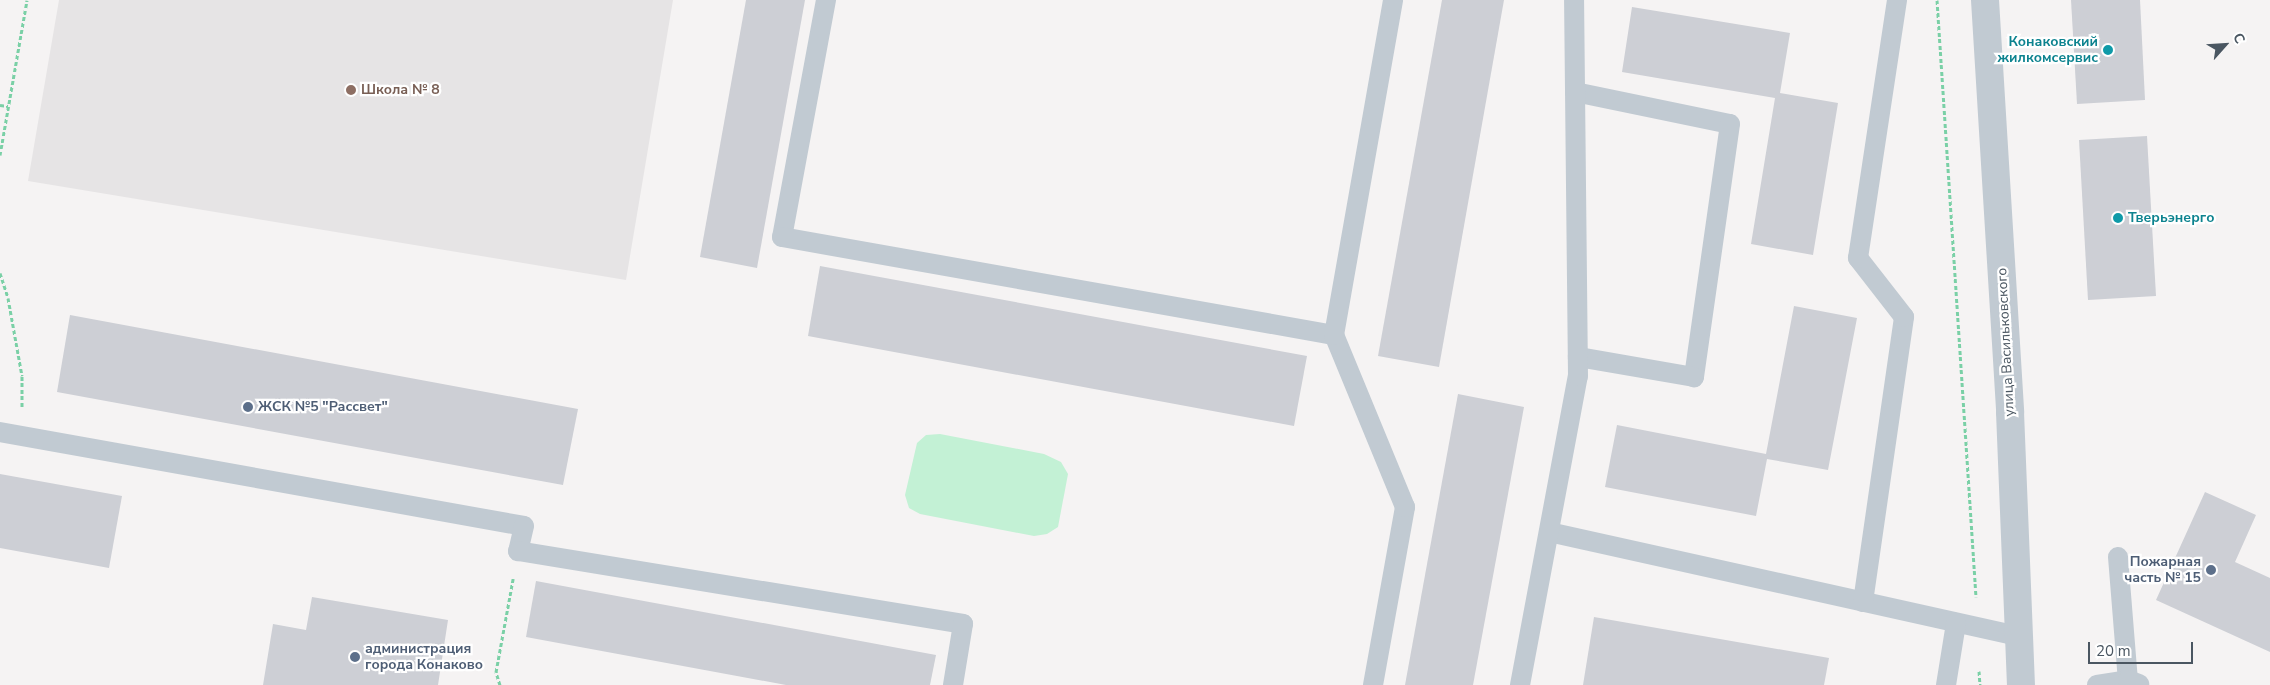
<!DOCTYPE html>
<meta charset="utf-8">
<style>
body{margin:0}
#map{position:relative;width:2270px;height:685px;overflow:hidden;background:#f5f3f3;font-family:"Nunito Sans",sans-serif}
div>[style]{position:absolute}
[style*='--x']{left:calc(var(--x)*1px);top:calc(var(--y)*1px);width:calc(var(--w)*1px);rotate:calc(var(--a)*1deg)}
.education>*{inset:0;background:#e6e4e5}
.green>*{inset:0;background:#c3f1d5}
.building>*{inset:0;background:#cdcfd5}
.path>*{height:3px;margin-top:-1.5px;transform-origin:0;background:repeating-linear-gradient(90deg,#7ad0a6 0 4px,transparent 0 6.5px)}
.service>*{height:20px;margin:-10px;padding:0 10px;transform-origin:10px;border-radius:10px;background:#c1cad2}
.tertiary>*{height:28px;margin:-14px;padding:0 14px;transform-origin:14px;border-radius:14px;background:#c1cad2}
.dots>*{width:14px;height:14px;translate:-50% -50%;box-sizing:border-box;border:2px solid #fff;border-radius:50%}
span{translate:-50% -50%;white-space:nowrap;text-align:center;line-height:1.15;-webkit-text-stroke:4.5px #fff;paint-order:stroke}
.culture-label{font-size:14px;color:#0d838f;font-weight:700}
.right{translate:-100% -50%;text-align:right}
.left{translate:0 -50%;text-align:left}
.education-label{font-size:14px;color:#785e54;font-weight:700}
.street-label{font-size:14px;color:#4a5661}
.service-label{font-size:14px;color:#4e5e75;font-weight:700}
.north{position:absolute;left:2200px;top:20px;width:50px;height:50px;-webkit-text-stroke:4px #fff;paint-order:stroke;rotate:64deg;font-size:14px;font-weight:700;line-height:20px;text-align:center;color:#4a5661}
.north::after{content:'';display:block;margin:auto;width:18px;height:22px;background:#4a5661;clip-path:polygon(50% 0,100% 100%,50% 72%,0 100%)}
.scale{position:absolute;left:2088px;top:642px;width:105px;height:22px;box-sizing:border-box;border:2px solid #4a5661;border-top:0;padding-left:6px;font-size:15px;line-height:18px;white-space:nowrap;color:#4a5661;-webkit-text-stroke:4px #fff;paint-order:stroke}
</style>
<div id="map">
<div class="education">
<div style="clip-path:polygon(59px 0,673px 0,626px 280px,28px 181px)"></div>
</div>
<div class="green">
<div style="clip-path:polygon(940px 434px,1044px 454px,1061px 462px,1068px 474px,1058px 527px,1047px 534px,1034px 536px,920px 514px,909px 508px,905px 495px,917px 443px,926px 435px)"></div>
</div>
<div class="building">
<div style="clip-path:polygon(746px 0,805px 0,757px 268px,700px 257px)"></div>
<div style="clip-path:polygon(1442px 0,1504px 0,1439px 367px,1378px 356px)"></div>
<div style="clip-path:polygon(2071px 0,2140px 0,2145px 100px,2077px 104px)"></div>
<div style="clip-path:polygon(1632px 7px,1790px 33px,1780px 93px,1838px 103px,1813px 255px,1751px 244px,1775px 98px,1622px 72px)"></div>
<div style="clip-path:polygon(2147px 136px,2156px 296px,2088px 300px,2079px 140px)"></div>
<div style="clip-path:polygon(820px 266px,1307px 356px,1294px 426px,808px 336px)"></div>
<div style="clip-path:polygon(1794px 306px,1857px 318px,1828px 470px,1767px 459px,1756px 516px,1605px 487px,1617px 425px,1766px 454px)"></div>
<div style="clip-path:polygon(70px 315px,578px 409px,563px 485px,57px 392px)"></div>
<div style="clip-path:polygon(1458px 394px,1524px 407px,1473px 685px,1405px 685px)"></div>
<div style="clip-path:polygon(0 474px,122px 496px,109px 568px,0 548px)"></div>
<div style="clip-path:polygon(2205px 492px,2256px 515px,2235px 562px,2270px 578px,2270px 652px,2156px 600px)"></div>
<div style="clip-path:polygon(536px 581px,936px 655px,930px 685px,786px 685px,526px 637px)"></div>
<div style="clip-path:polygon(312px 597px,448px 620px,438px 685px,263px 685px,273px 624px,306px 630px)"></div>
<div style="clip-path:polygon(1594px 617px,1829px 658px,1824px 685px,1583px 685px)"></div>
</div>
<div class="path">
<div style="--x:1937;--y:0;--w:598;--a:86.26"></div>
<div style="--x:0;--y:105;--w:8;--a:7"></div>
<div style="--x:0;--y:155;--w:157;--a:-80.1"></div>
<div style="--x:0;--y:273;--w:26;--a:72"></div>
<div style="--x:8;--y:298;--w:79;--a:79.8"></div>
<div style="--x:22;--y:376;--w:31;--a:90"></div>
<div style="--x:1979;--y:671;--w:14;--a:86"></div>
<div style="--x:500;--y:685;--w:14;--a:-107"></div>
<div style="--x:496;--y:672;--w:95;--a:-79.6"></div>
</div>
<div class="service">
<div style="--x:826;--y:0;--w:241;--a:100.5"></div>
<div style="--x:782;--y:237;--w:561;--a:10.07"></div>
<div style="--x:1575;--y:92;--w:158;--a:11.7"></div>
<div style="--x:1730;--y:124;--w:256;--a:98.1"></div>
<div style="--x:1694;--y:377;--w:118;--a:-170.2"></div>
<div style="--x:0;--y:432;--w:532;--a:10.17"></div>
<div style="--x:524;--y:526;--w:26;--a:103"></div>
<div style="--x:518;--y:551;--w:451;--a:9.3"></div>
<div style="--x:963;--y:624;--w:62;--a:99.3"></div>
<div style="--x:1549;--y:532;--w:480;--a:12.5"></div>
<div style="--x:2118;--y:557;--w:123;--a:85.4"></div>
<div style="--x:1863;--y:602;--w:288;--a:-81.8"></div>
<div style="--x:1904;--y:317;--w:75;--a:-127.9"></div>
<div style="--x:1858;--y:258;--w:261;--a:-81.4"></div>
<div style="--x:1373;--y:685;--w:181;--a:-79.8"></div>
<div style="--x:1405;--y:507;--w:186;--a:-112.4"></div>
<div style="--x:1334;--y:335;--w:340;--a:-80"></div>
<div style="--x:1520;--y:685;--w:314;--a:-79.4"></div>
<div style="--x:1578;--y:376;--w:376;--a:-90.6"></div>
<div style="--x:1946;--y:685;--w:63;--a:-80.8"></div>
<div style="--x:2097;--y:685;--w:31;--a:-9"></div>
<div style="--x:2128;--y:680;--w:12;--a:20"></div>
</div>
<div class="tertiary">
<div style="--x:1985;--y:0;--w:413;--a:86.5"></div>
<div style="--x:2010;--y:412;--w:273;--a:87.7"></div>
</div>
<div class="dots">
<div style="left:2108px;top:50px;background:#0f9aa8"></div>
<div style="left:351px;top:90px;background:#8d6e63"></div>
<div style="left:2118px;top:218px;background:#0f9aa8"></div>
<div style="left:248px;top:407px;background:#5c6f8a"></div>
<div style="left:2211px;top:570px;background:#5c6f8a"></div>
<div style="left:355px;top:657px;background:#5c6f8a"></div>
</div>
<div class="culture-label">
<span class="right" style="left:2098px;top:50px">Конаковский<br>жилкомсервис</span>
<span class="left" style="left:2128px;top:218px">Тверьэнерго</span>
</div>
<div class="education-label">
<span class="left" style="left:361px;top:90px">Школа № 8</span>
</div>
<div class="street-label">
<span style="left:2006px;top:342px;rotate:-93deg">улица Васильковского</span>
</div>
<div class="service-label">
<span class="left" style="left:258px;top:407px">ЖСК №5 "Рассвет"</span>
<span class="right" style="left:2201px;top:570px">Пожарная<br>часть № 15</span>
<span class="left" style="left:365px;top:657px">администрация<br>города Конаково</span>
</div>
<div class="north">С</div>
<div class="scale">20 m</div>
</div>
